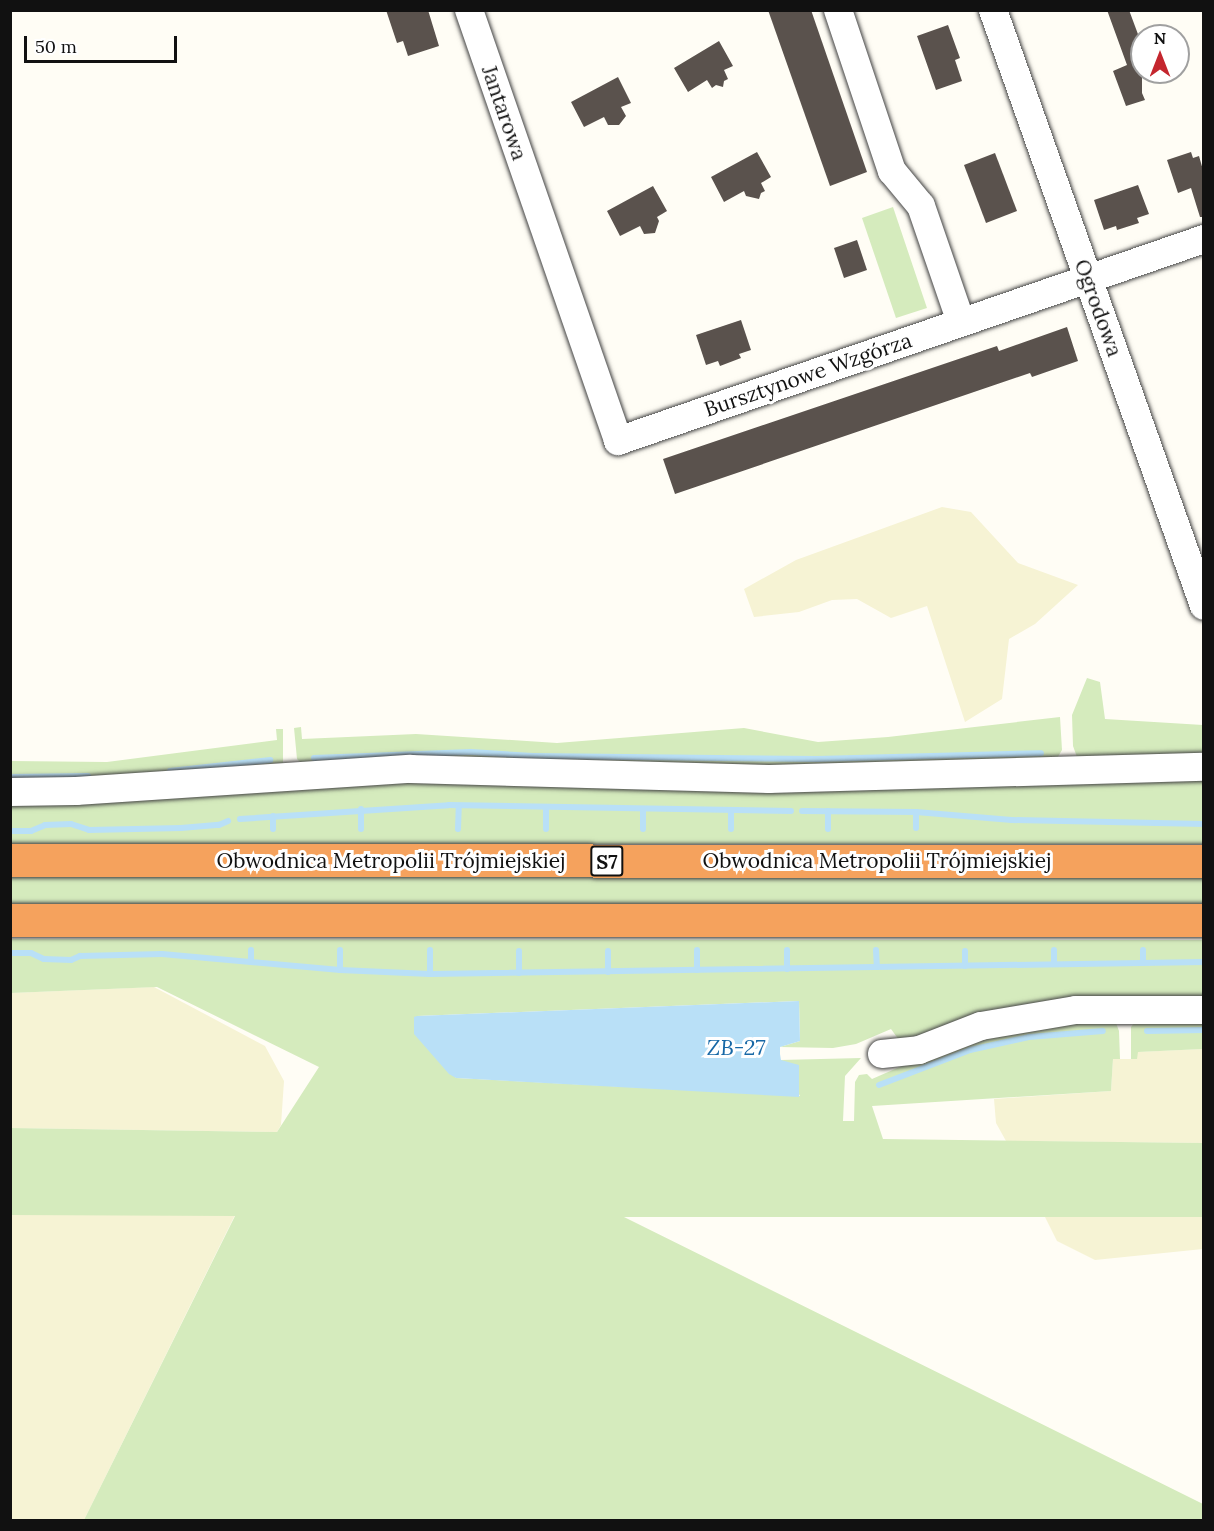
<!DOCTYPE html>
<meta charset="utf-8">
<style>
body{margin:0}
#map{position:relative;width:1214px;height:1531px;overflow:hidden;background:#fffdf5;font-family:Lora,serif}
div>[style]{position:absolute}
[style*='--x']{left:calc(var(--x)*1px);top:calc(var(--y)*1px);width:calc(var(--w)*1px);rotate:calc(var(--a)*1deg)}
.farmland>*{inset:0;background:#f6f3d4}
.green>*{inset:0;background:#d5ebbd}
.water>*{inset:0;background:#b9e0f7}
.stream>*{height:6px;margin:-3px;padding:0 3px;transform-origin:3px;border-radius:3px;background:#b9e0f7}
.building>*{inset:0;background:#5a524d}
.roads{filter:drop-shadow(0 0 2px #444) drop-shadow(0 0 2px #444)}
.minor>*{height:28px;margin:-14px;padding:0 14px;transform-origin:14px;border-radius:14px;background:#fff}
.highway>*{height:33px;margin:-16.5px;padding:0 16.5px;transform-origin:16.5px;border-radius:16.5px;background:#f5a25d}
span{translate:-50% -50%;white-space:nowrap;text-align:center;line-height:1.15;-webkit-text-stroke:6px #fff;paint-order:stroke}
.shield-label span{padding:2px 4px;background:#fff;border:2px solid;border-radius:4px;-webkit-text-stroke-width:0}
.shield-label{font-size:20px;color:#111;font-weight:700}
.street-label{font-size:21px;color:#111}
.water-label{font-size:22px;color:#1768a6;font-style:italic}
.frame{position:absolute;inset:0;border:12px solid #111;pointer-events:none}
.north{position:absolute;left:1130px;top:24px;width:60px;height:60px;box-sizing:border-box;background:#fff;border:2px solid #a0a0a0;border-radius:50%;rotate:0deg;font-size:16px;font-weight:700;line-height:24px;text-align:center;color:#111}
.north::after{content:'';display:block;margin:auto;width:21px;height:27px;background:#c4262e;clip-path:polygon(50% 0,100% 100%,50% 72%,0 100%)}
.scale{position:absolute;left:24px;top:36px;width:153px;height:27px;box-sizing:border-box;border:3px solid #111;border-top:0;padding-left:8px;font-size:18px;line-height:21px;white-space:nowrap;color:#111;-webkit-text-stroke:4px #fff;paint-order:stroke}
</style>
<div id="map">
<div class="farmland">
<div style="clip-path:polygon(942px 507px,971px 512px,1018px 563px,1078px 585px,1035px 624px,1009px 639px,1002px 699px,965px 722px,927px 606px,891px 618px,857px 599px,832px 600px,799px 612px,754px 617px,744px 589px,796px 560px)"></div>
<div style="clip-path:polygon(154px 987px,265px 1046px,284px 1081px,281px 1125px,277px 1132px,11px 1128px,11px 993px)"></div>
<div style="clip-path:polygon(1203px 1049px,1203px 1143px,1006px 1141px,996px 1123px,994px 1099px,1111px 1091px,1113px 1059px,1137px 1059px,1137px 1052px)"></div>
<div style="clip-path:polygon(11px 1215px,235px 1215px,84px 1520px,11px 1520px)"></div>
<div style="clip-path:polygon(1045px 1217px,1203px 1217px,1203px 1249px,1095px 1260px,1057px 1241px)"></div>
</div>
<div class="green">
<div style="clip-path:polygon(893px 207px,927px 308px,896px 318px,862px 218px)"></div>
<div style="clip-path:polygon(1087px 678px,1100px 682px,1105px 719px,1203px 725px,1203px 758px,1077px 757px,1073px 746px,1072px 715px)"></div>
<div style="clip-path:polygon(1060px 717px,1062px 750px,1056px 760px,817px 770px,303px 765px,297px 759px,294px 728px,301px 727px,302px 739px,416px 734px,557px 743px,744px 728px,818px 742px,888px 737px)"></div>
<div style="clip-path:polygon(276px 729px,283px 729px,283px 763px,11px 784px,11px 761px,107px 762px,277px 740px)"></div>
<div style="clip-path:polygon(1203px 776px,1204px 844px,11px 844px,10px 801px,356px 780px)"></div>
<div style="clip-path:polygon(10px 874px,1203px 875px,1204px 909px,11px 908px)"></div>
<div style="clip-path:polygon(11px 939px,1203px 940px,1203px 1002px,963px 1025px,899px 1040px,891px 1029px,856px 1044px,833px 1048px,780px 1047px,800px 1041px,799px 1001px,417px 1016px,456px 1078px,800px 1096px,780px 1060px,861px 1058px,845px 1076px,843px 1121px,854px 1121px,855px 1082px,859px 1075px,867px 1074px,872px 1079px,918px 1059px,1041px 1023px,1116px 1023px,1119px 1031px,1120px 1059px,1113px 1059px,1111px 1091px,872px 1106px,883px 1139px,1203px 1143px,1203px 1217px,624px 1217px,1203px 1504px,1203px 1520px,84px 1520px,235px 1216px,11px 1215px,11px 1128px,277px 1132px,319px 1067px,157px 987px,11px 993px)"></div>
<div style="clip-path:polygon(1203px 1017px,1203px 1049px,1138px 1052px,1137px 1059px,1131px 1059px,1131px 1027px,1135px 1022px)"></div>
</div>
<div class="water">
<div style="clip-path:polygon(799px 1001px,800px 1041px,780px 1047px,780px 1054px,781px 1060px,799px 1065px,799px 1097px,456px 1078px,449px 1074px,414px 1034px,414px 1017px,417px 1016px)"></div>
</div>
<div class="stream">
<div style="--x:314;--y:758;--w:157;--a:-2.2"></div>
<div style="--x:471;--y:752;--w:62;--a:3.7"></div>
<div style="--x:533;--y:756;--w:284;--a:0.6"></div>
<div style="--x:817;--y:759;--w:224;--a:-1.5"></div>
<div style="--x:170;--y:771;--w:101;--a:-6.3"></div>
<div style="--x:10;--y:777;--w:78;--a:-0.7"></div>
<div style="--x:546;--y:807;--w:22;--a:90"></div>
<div style="--x:361;--y:809;--w:20;--a:90"></div>
<div style="--x:731;--y:810;--w:19;--a:90"></div>
<div style="--x:802;--y:811;--w:114;--a:0.5"></div>
<div style="--x:916;--y:812;--w:96;--a:4.8"></div>
<div style="--x:1012;--y:820;--w:192;--a:1.2"></div>
<div style="--x:240;--y:819;--w:209;--a:-3.8"></div>
<div style="--x:449;--y:805;--w:342;--a:1"></div>
<div style="--x:916;--y:828;--w:16;--a:-90"></div>
<div style="--x:273;--y:829;--w:13;--a:-90"></div>
<div style="--x:458;--y:829;--w:23;--a:-88"></div>
<div style="--x:643;--y:829;--w:20;--a:-90"></div>
<div style="--x:828;--y:829;--w:18;--a:-90"></div>
<div style="--x:10;--y:831;--w:21;--a:0"></div>
<div style="--x:31;--y:831;--w:15;--a:-23"></div>
<div style="--x:45;--y:825;--w:26;--a:-2"></div>
<div style="--x:71;--y:824;--w:19;--a:18"></div>
<div style="--x:89;--y:830;--w:92;--a:-1.2"></div>
<div style="--x:181;--y:828;--w:38;--a:-5"></div>
<div style="--x:219;--y:825;--w:10;--a:-24"></div>
<div style="--x:251;--y:950;--w:12;--a:90"></div>
<div style="--x:430;--y:950;--w:24;--a:90"></div>
<div style="--x:876;--y:950;--w:17;--a:87"></div>
<div style="--x:1054;--y:950;--w:14;--a:90"></div>
<div style="--x:1143;--y:950;--w:13;--a:90"></div>
<div style="--x:608;--y:951;--w:21;--a:90"></div>
<div style="--x:965;--y:951;--w:15;--a:90"></div>
<div style="--x:10;--y:953;--w:21;--a:0"></div>
<div style="--x:31;--y:953;--w:14;--a:25"></div>
<div style="--x:44;--y:959;--w:27;--a:2"></div>
<div style="--x:71;--y:960;--w:10;--a:-24"></div>
<div style="--x:80;--y:956;--w:82;--a:-1.4"></div>
<div style="--x:162;--y:954;--w:179;--a:5.1"></div>
<div style="--x:340;--y:970;--w:90;--a:2.5"></div>
<div style="--x:430;--y:974;--w:774;--a:-0.89"></div>
<div style="--x:787;--y:969;--w:19;--a:-90"></div>
<div style="--x:340;--y:970;--w:20;--a:-90"></div>
<div style="--x:697;--y:970;--w:20;--a:-90"></div>
<div style="--x:519;--y:973;--w:22;--a:-90"></div>
<div style="--x:1147;--y:1031;--w:57;--a:-1"></div>
<div style="--x:879;--y:1085;--w:97;--a:-21"></div>
<div style="--x:970;--y:1050;--w:60;--a:-12.4"></div>
<div style="--x:1029;--y:1037;--w:74;--a:-4.6"></div>
</div>
<div class="building">
<div style="clip-path:polygon(386px 10px,428px 10px,439px 46px,408px 56px,403px 41px,397px 43px)"></div>
<div style="clip-path:polygon(768px 10px,811px 10px,867px 172px,830px 186px)"></div>
<div style="clip-path:polygon(1107px 10px,1129px 10px,1142px 45px,1142px 93px,1145px 100px,1126px 106px,1113px 71px,1127px 65px)"></div>
<div style="clip-path:polygon(948px 25px,960px 58px,955px 60px,962px 81px,936px 90px,917px 36px)"></div>
<div style="clip-path:polygon(719px 41px,733px 66px,724px 70px,728px 79px,724px 81px,723px 87px,716px 85px,712px 88px,707px 80px,688px 92px,674px 68px)"></div>
<div style="clip-path:polygon(618px 77px,631px 103px,621px 107px,626px 116px,619px 125px,608px 125px,604px 117px,584px 127px,571px 102px)"></div>
<div style="clip-path:polygon(757px 152px,771px 177px,761px 183px,765px 191px,761px 193px,759px 199px,746px 196px,744px 191px,724px 202px,711px 177px)"></div>
<div style="clip-path:polygon(1191px 152px,1193px 158px,1199px 156px,1203px 170px,1203px 217px,1200px 217px,1191px 188px,1178px 193px,1167px 160px)"></div>
<div style="clip-path:polygon(995px 153px,1017px 211px,986px 223px,964px 165px)"></div>
<div style="clip-path:polygon(1138px 185px,1149px 214px,1137px 218px,1139px 223px,1117px 230px,1116px 226px,1104px 230px,1094px 200px)"></div>
<div style="clip-path:polygon(653px 186px,667px 211px,657px 217px,659px 221px,655px 233px,644px 234px,640px 226px,620px 236px,607px 211px)"></div>
<div style="clip-path:polygon(857px 240px,867px 270px,844px 278px,834px 248px)"></div>
<div style="clip-path:polygon(741px 320px,751px 350px,739px 354px,741px 358px,720px 366px,718px 361px,706px 365px,696px 335px)"></div>
<div style="clip-path:polygon(1067px 327px,1078px 361px,1032px 377px,1030px 373px,675px 494px,663px 459px,997px 346px,999px 351px)"></div>
</div>
<div class="roads">
<div class="minor">
<div style="--x:469;--y:10;--w:456;--a:70.9"></div>
<div style="--x:618;--y:441;--w:620;--a:-19.02"></div>
<div style="--x:838;--y:10;--w:170;--a:71.5"></div>
<div style="--x:892;--y:171;--w:45;--a:50.4"></div>
<div style="--x:921;--y:206;--w:123;--a:71"></div>
<div style="--x:993;--y:10;--w:632;--a:70.5"></div>
<div style="--x:10;--y:792;--w:66;--a:-0.9"></div>
<div style="--x:76;--y:791;--w:335;--a:-3.8"></div>
<div style="--x:410;--y:769;--w:359;--a:1.6"></div>
<div style="--x:769;--y:779;--w:435;--a:-1.6"></div>
<div style="--x:882;--y:1054;--w:37;--a:-6"></div>
<div style="--x:919;--y:1050;--w:66;--a:-21.2"></div>
<div style="--x:981;--y:1026;--w:96;--a:-9.6"></div>
<div style="--x:1076;--y:1010;--w:128;--a:0"></div>
</div>
<div class="highway">
<div style="--x:10;--y:860;--w:1194;--a:0.05"></div>
<div style="--x:10;--y:920;--w:1194;--a:0"></div>
</div>
</div>
<div class="shield-label">
<span style="left:607px;top:861px">S7</span>
</div>
<div class="street-label">
<span style="left:504px;top:113px;rotate:71deg">Jantarowa</span>
<span style="left:1098px;top:308px;rotate:70deg">Ogrodowa</span>
<span style="left:808px;top:375px;rotate:-19deg">Bursztynowe Wzgórza</span>
<span style="left:391px;top:861px">Obwodnica Metropolii Trójmiejskiej</span>
<span style="left:877px;top:861px">Obwodnica Metropolii Trójmiejskiej</span>
</div>
<div class="water-label">
<span style="left:736px;top:1048px">ZB-27</span>
</div>
<div class="frame"></div>
<div class="north">N</div>
<div class="scale">50 m</div>
</div>
